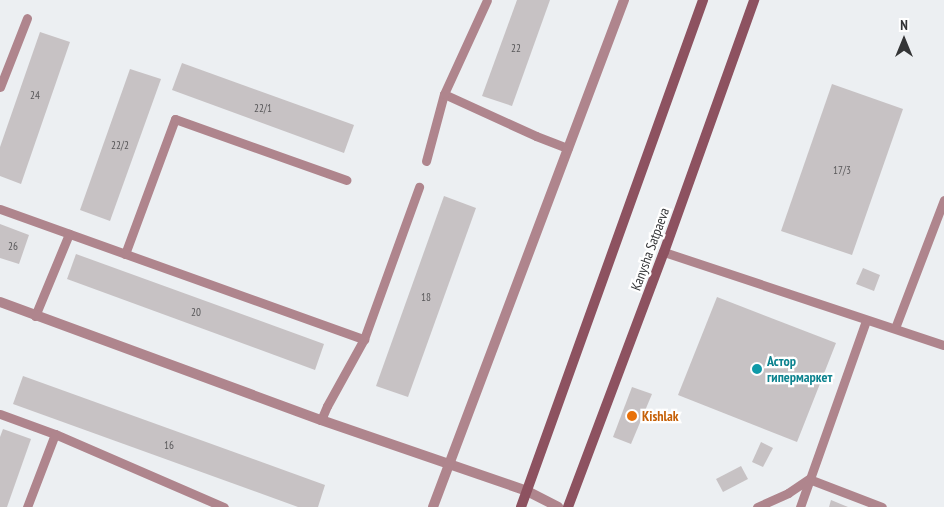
<!DOCTYPE html>
<meta charset="utf-8">
<style>
body{margin:0}
#map{position:relative;width:944px;height:507px;overflow:hidden;background:#eceff2;font-family:"PT Sans Narrow",sans-serif}
div>[style]{position:absolute}
[style*='--x']{left:calc(var(--x)*1px);top:calc(var(--y)*1px);width:calc(var(--w)*1px);rotate:calc(var(--a)*1deg)}
.building>*{inset:0;background:#c7c2c4}
.service>*{height:9px;margin:-4.5px;padding:0 4.5px;transform-origin:4.5px;border-radius:4.5px;background:#af858d}
.minor>*{height:10px;margin:-5px;padding:0 5px;transform-origin:5px;border-radius:5px;background:#af858d}
.secondary>*{height:10px;margin:-5px;padding:0 5px;transform-origin:5px;border-radius:5px;background:#8d5260}
.dots>*{width:14px;height:14px;translate:-50% -50%;box-sizing:border-box;border:2px solid #fff;border-radius:50%}
span{translate:-50% -50%;white-space:nowrap;text-align:center;line-height:1.15;-webkit-text-stroke:4.5px #fff;paint-order:stroke}
.number-label{font-size:11px;color:#59585a}
.number-label span{-webkit-text-stroke-width:0}
.street-label{font-size:14px;color:#343537}
.culture-label{font-size:14px;color:#0d838f;font-weight:700}
.left{translate:0 -50%;text-align:left}
.food-label{font-size:14px;color:#c56008;font-weight:700}
.north{position:absolute;left:879px;top:15px;width:50px;height:50px;-webkit-text-stroke:4px #fff;paint-order:stroke;rotate:0deg;font-size:14px;font-weight:700;line-height:20px;text-align:center;color:#343537}
.north::after{content:'';display:block;margin:auto;width:18px;height:22px;background:#343537;clip-path:polygon(50% 0,100% 100%,50% 72%,0 100%)}
</style>
<div id="map">
<div class="building">
<div style="clip-path:polygon(517px 0,550px 0,512px 106px,482px 96px)"></div>
<div style="clip-path:polygon(40px 32px,70px 42px,21px 184px,0 176px,0 147px)"></div>
<div style="clip-path:polygon(182px 63px,354px 125px,344px 153px,172px 90px)"></div>
<div style="clip-path:polygon(130px 69px,161px 79px,110px 221px,80px 210px)"></div>
<div style="clip-path:polygon(832px 84px,903px 109px,852px 255px,781px 231px)"></div>
<div style="clip-path:polygon(444px 196px,476px 208px,408px 397px,376px 386px)"></div>
<div style="clip-path:polygon(0 224px,29px 235px,19px 264px,0 258px)"></div>
<div style="clip-path:polygon(76px 254px,324px 344px,315px 370px,67px 279px)"></div>
<div style="clip-path:polygon(863px 268px,880px 275px,874px 291px,856px 284px)"></div>
<div style="clip-path:polygon(717px 297px,836px 343px,797px 442px,678px 395px)"></div>
<div style="clip-path:polygon(23px 376px,325px 485px,318px 507px,298px 507px,13px 404px)"></div>
<div style="clip-path:polygon(632px 387px,652px 394px,631px 444px,613px 437px)"></div>
<div style="clip-path:polygon(3px 429px,31px 439px,7px 507px,0 507px,0 437px)"></div>
<div style="clip-path:polygon(761px 442px,773px 448px,763px 467px,752px 462px)"></div>
<div style="clip-path:polygon(741px 466px,748px 479px,723px 492px,716px 479px)"></div>
<div style="clip-path:polygon(831px 500px,848px 507px,829px 507px)"></div>
</div>
<div class="service">
<div style="--x:0;--y:87;--w:74;--a:-68.6"></div>
<div style="--x:444;--y:94;--w:101;--a:24.5"></div>
<div style="--x:536;--y:136;--w:34;--a:21"></div>
<div style="--x:426;--y:161;--w:69;--a:-75"></div>
<div style="--x:444;--y:94;--w:103;--a:-65.4"></div>
<div style="--x:0;--y:209;--w:387;--a:19.7"></div>
<div style="--x:664;--y:252;--w:295;--a:18.4"></div>
<div style="--x:125;--y:254;--w:144;--a:-69.7"></div>
<div style="--x:175;--y:119;--w:182;--a:19.6"></div>
<div style="--x:35;--y:316;--w:89;--a:-67.5"></div>
<div style="--x:895;--y:328;--w:137;--a:-69.1"></div>
<div style="--x:0;--y:414;--w:59;--a:20"></div>
<div style="--x:55;--y:434;--w:184;--a:23.4"></div>
<div style="--x:321;--y:420;--w:15;--a:-67"></div>
<div style="--x:327;--y:406;--w:77;--a:-61.1"></div>
<div style="--x:364;--y:339;--w:162;--a:-70.1"></div>
<div style="--x:27;--y:507;--w:78;--a:-69"></div>
<div style="--x:757;--y:507;--w:34;--a:-24"></div>
<div style="--x:788;--y:493;--w:25;--a:-34"></div>
<div style="--x:809;--y:479;--w:78;--a:21"></div>
<div style="--x:800;--y:507;--w:197;--a:-70.5"></div>
</div>
<div class="minor">
<div style="--x:0;--y:302;--w:342;--a:20.2"></div>
<div style="--x:321;--y:420;--w:218;--a:19"></div>
<div style="--x:527;--y:491;--w:35;--a:27"></div>
<div style="--x:433;--y:507;--w:542;--a:-69.36"></div>
</div>
<div class="secondary">
<div style="--x:521;--y:507;--w:539;--a:-70.25"></div>
<div style="--x:568;--y:507;--w:272;--a:-69.4"></div>
<div style="--x:664;--y:252;--w:268;--a:-70.3"></div>
</div>
<div class="dots">
<div style="left:757px;top:369px;background:#0f9aa8"></div>
<div style="left:632px;top:416px;background:#e8710a"></div>
</div>
<div class="number-label">
<span style="left:516px;top:48px">22</span>
<span style="left:35px;top:95px">24</span>
<span style="left:263px;top:108px">22/1</span>
<span style="left:120px;top:145px">22/2</span>
<span style="left:842px;top:170px">17/3</span>
<span style="left:13px;top:246px">26</span>
<span style="left:426px;top:297px">18</span>
<span style="left:196px;top:312px">20</span>
<span style="left:169px;top:445px">16</span>
</div>
<div class="street-label">
<span style="left:650px;top:249px;rotate:-70deg">Kanysha Satpaeva</span>
</div>
<div class="culture-label">
<span class="left" style="left:767px;top:369px">Астор<br>гипермаркет</span>
</div>
<div class="food-label">
<span class="left" style="left:642px;top:416px">Kishlak</span>
</div>
<div class="north">N</div>
</div>
